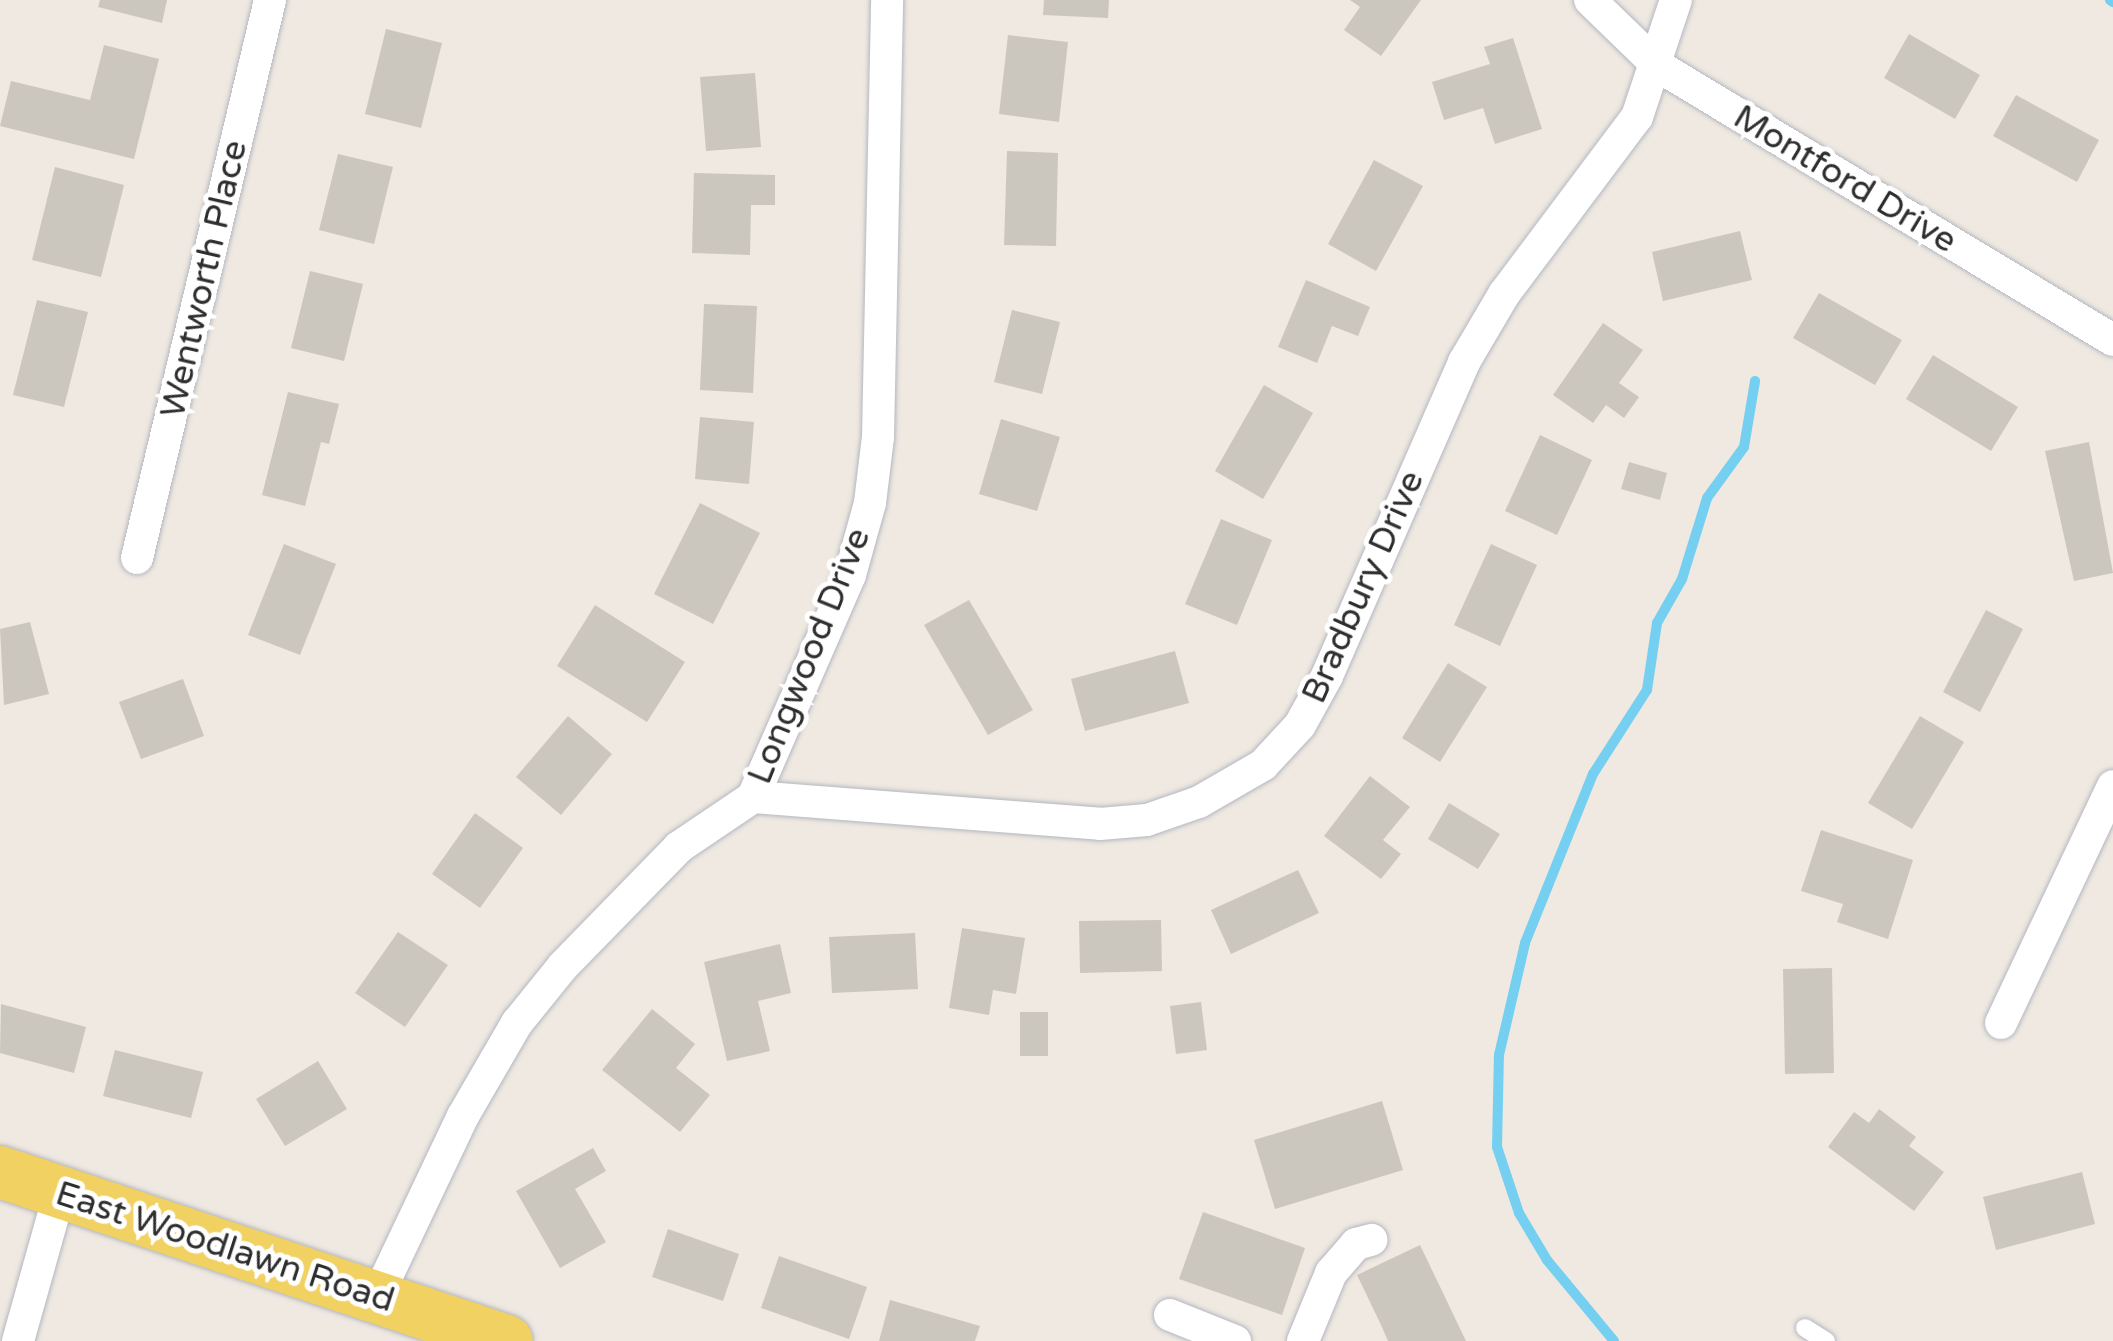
<!DOCTYPE html>
<style>
body{margin:0}
#map{position:relative;width:2113px;height:1341px;overflow:hidden;background:#efe9e1;font-family:"Varela Round",sans-serif}
div>[style]{position:absolute}
[style*='--x']{left:calc(var(--x)*1px);top:calc(var(--y)*1px);width:calc(var(--w)*1px);rotate:calc(var(--a)*1deg)}
.stream>*{height:10px;margin:-5px;padding:0 5px;transform-origin:5px;border-radius:5px;background:#75cff0}
.building>*{inset:0;background:#cbc7bf}
.roads{filter:drop-shadow(0 0 2px #b4b7c1) drop-shadow(0 0 2px #b4b7c1)}
.service>*{height:18px;margin:-9px;padding:0 9px;transform-origin:9px;border-radius:9px;background:#fff}
.minor>*{height:32px;margin:-16px;padding:0 16px;transform-origin:16px;border-radius:16px;background:#fff}
.primary>*{height:52px;margin:-26px;padding:0 26px;transform-origin:26px;border-radius:26px;background:#f2d163}
span{translate:-50% -50%;white-space:nowrap;text-align:center;line-height:1.15;-webkit-text-stroke:10px #fff;paint-order:stroke}
.street-label{font-size:35px;color:#2e2e2e}
</style>
<div id="map">
<div class="stream">
<div style="--x:2110;--y:0;--w:4;--a:34"></div>
<div style="--x:1614;--y:1341;--w:105;--a:-129.6"></div>
<div style="--x:1547;--y:1260;--w:55;--a:-120.8"></div>
<div style="--x:1519;--y:1213;--w:70;--a:-108.4"></div>
<div style="--x:1497;--y:1147;--w:92;--a:-88.8"></div>
<div style="--x:1499;--y:1055;--w:115;--a:-76.9"></div>
<div style="--x:1525;--y:943;--w:182;--a:-68.1"></div>
<div style="--x:1593;--y:774;--w:100;--a:-57.3"></div>
<div style="--x:1647;--y:690;--w:68;--a:-81.5"></div>
<div style="--x:1657;--y:623;--w:51;--a:-60.4"></div>
<div style="--x:1682;--y:579;--w:85;--a:-72.8"></div>
<div style="--x:1707;--y:498;--w:63;--a:-54"></div>
<div style="--x:1744;--y:447;--w:67;--a:-80.5"></div>
</div>
<div class="building">
<div style="clip-path:polygon(100px 0,167px 0,162px 23px,98px 7px)"></div>
<div style="clip-path:polygon(1044px 0,1109px 0,1108px 18px,1043px 15px)"></div>
<div style="clip-path:polygon(1350px 0,1421px 0,1381px 56px,1344px 30px,1360px 7px)"></div>
<div style="clip-path:polygon(386px 29px,442px 43px,421px 128px,365px 114px)"></div>
<div style="clip-path:polygon(1909px 34px,1980px 75px,1955px 119px,1884px 78px)"></div>
<div style="clip-path:polygon(1008px 35px,1068px 42px,1059px 122px,999px 114px)"></div>
<div style="clip-path:polygon(1513px 38px,1542px 129px,1495px 144px,1483px 108px,1444px 120px,1432px 82px,1490px 64px,1484px 47px)"></div>
<div style="clip-path:polygon(104px 45px,159px 59px,134px 159px,0 126px,11px 81px,90px 100px)"></div>
<div style="clip-path:polygon(755px 73px,761px 147px,706px 151px,700px 77px)"></div>
<div style="clip-path:polygon(2016px 95px,2099px 140px,2077px 182px,1993px 136px)"></div>
<div style="clip-path:polygon(1007px 151px,1058px 153px,1056px 246px,1004px 245px)"></div>
<div style="clip-path:polygon(338px 154px,393px 167px,374px 244px,319px 230px)"></div>
<div style="clip-path:polygon(1374px 160px,1423px 186px,1376px 271px,1328px 244px)"></div>
<div style="clip-path:polygon(55px 167px,124px 185px,101px 277px,32px 260px)"></div>
<div style="clip-path:polygon(694px 173px,775px 175px,775px 205px,751px 205px,750px 255px,692px 253px)"></div>
<div style="clip-path:polygon(1740px 231px,1752px 280px,1663px 301px,1652px 252px)"></div>
<div style="clip-path:polygon(310px 271px,363px 284px,344px 361px,291px 348px)"></div>
<div style="clip-path:polygon(1306px 280px,1370px 307px,1358px 336px,1332px 326px,1317px 363px,1278px 347px)"></div>
<div style="clip-path:polygon(1819px 293px,1902px 340px,1875px 385px,1793px 338px)"></div>
<div style="clip-path:polygon(37px 300px,88px 312px,64px 407px,13px 395px)"></div>
<div style="clip-path:polygon(704px 304px,757px 306px,753px 393px,700px 390px)"></div>
<div style="clip-path:polygon(1012px 310px,1060px 322px,1042px 394px,994px 382px)"></div>
<div style="clip-path:polygon(1603px 323px,1643px 350px,1619px 383px,1639px 397px,1624px 418px,1606px 405px,1593px 423px,1553px 395px)"></div>
<div style="clip-path:polygon(1933px 355px,2018px 407px,1991px 451px,1906px 399px)"></div>
<div style="clip-path:polygon(1264px 385px,1313px 413px,1263px 499px,1215px 471px)"></div>
<div style="clip-path:polygon(288px 392px,339px 404px,329px 444px,321px 442px,305px 506px,262px 495px)"></div>
<div style="clip-path:polygon(700px 417px,754px 422px,749px 484px,695px 479px)"></div>
<div style="clip-path:polygon(1001px 419px,1060px 437px,1037px 511px,979px 494px)"></div>
<div style="clip-path:polygon(1540px 435px,1592px 460px,1557px 535px,1505px 511px)"></div>
<div style="clip-path:polygon(2089px 442px,2113px 573px,2074px 581px,2045px 451px)"></div>
<div style="clip-path:polygon(1629px 462px,1667px 473px,1660px 500px,1621px 489px)"></div>
<div style="clip-path:polygon(700px 503px,760px 533px,713px 624px,654px 594px)"></div>
<div style="clip-path:polygon(1221px 519px,1272px 540px,1237px 625px,1185px 604px)"></div>
<div style="clip-path:polygon(284px 544px,336px 564px,300px 655px,248px 635px)"></div>
<div style="clip-path:polygon(1491px 544px,1537px 565px,1500px 646px,1454px 625px)"></div>
<div style="clip-path:polygon(969px 600px,1033px 710px,988px 735px,924px 625px)"></div>
<div style="clip-path:polygon(595px 605px,685px 662px,647px 722px,557px 666px)"></div>
<div style="clip-path:polygon(1986px 610px,2023px 629px,1980px 712px,1943px 692px)"></div>
<div style="clip-path:polygon(30px 622px,49px 694px,4px 705px,0 629px)"></div>
<div style="clip-path:polygon(1175px 651px,1189px 703px,1085px 731px,1071px 679px)"></div>
<div style="clip-path:polygon(1448px 663px,1487px 687px,1440px 762px,1402px 738px)"></div>
<div style="clip-path:polygon(183px 679px,204px 736px,141px 759px,119px 702px)"></div>
<div style="clip-path:polygon(568px 716px,612px 754px,561px 815px,516px 777px)"></div>
<div style="clip-path:polygon(1920px 716px,1964px 742px,1912px 829px,1868px 803px)"></div>
<div style="clip-path:polygon(1370px 776px,1410px 807px,1383px 840px,1401px 854px,1381px 879px,1324px 836px)"></div>
<div style="clip-path:polygon(1449px 803px,1500px 834px,1478px 869px,1428px 839px)"></div>
<div style="clip-path:polygon(475px 813px,523px 848px,480px 908px,432px 874px)"></div>
<div style="clip-path:polygon(1821px 830px,1913px 860px,1888px 939px,1837px 922px,1843px 904px,1801px 891px)"></div>
<div style="clip-path:polygon(1298px 870px,1319px 913px,1231px 954px,1211px 910px)"></div>
<div style="clip-path:polygon(1161px 920px,1162px 971px,1080px 973px,1079px 921px)"></div>
<div style="clip-path:polygon(962px 928px,1025px 938px,1016px 994px,993px 990px,989px 1015px,949px 1008px)"></div>
<div style="clip-path:polygon(398px 932px,448px 965px,405px 1027px,355px 993px)"></div>
<div style="clip-path:polygon(915px 933px,918px 989px,832px 993px,829px 937px)"></div>
<div style="clip-path:polygon(780px 944px,791px 993px,758px 1001px,770px 1051px,727px 1061px,704px 962px)"></div>
<div style="clip-path:polygon(1832px 968px,1834px 1073px,1785px 1074px,1783px 969px)"></div>
<div style="clip-path:polygon(1201px 1002px,1207px 1050px,1176px 1054px,1170px 1006px)"></div>
<div style="clip-path:polygon(1px 1004px,86px 1027px,74px 1073px,0 1053px)"></div>
<div style="clip-path:polygon(652px 1009px,695px 1044px,676px 1068px,710px 1095px,680px 1132px,602px 1070px)"></div>
<div style="clip-path:polygon(1020px 1012px,1048px 1012px,1048px 1056px,1020px 1056px)"></div>
<div style="clip-path:polygon(115px 1050px,203px 1072px,191px 1118px,103px 1096px)"></div>
<div style="clip-path:polygon(318px 1061px,347px 1109px,285px 1146px,256px 1099px)"></div>
<div style="clip-path:polygon(1382px 1101px,1403px 1170px,1275px 1209px,1254px 1140px)"></div>
<div style="clip-path:polygon(1879px 1109px,1916px 1137px,1909px 1146px,1944px 1172px,1914px 1211px,1828px 1147px,1854px 1112px,1869px 1123px)"></div>
<div style="clip-path:polygon(593px 1148px,606px 1171px,575px 1189px,606px 1242px,560px 1268px,516px 1191px)"></div>
<div style="clip-path:polygon(2082px 1172px,2095px 1224px,1996px 1250px,1983px 1197px)"></div>
<div style="clip-path:polygon(1203px 1212px,1305px 1248px,1282px 1315px,1179px 1279px)"></div>
<div style="clip-path:polygon(668px 1229px,739px 1254px,723px 1301px,652px 1277px)"></div>
<div style="clip-path:polygon(1420px 1245px,1444px 1295px,1466px 1341px,1388px 1341px,1381px 1325px,1357px 1275px)"></div>
<div style="clip-path:polygon(779px 1256px,867px 1287px,849px 1339px,761px 1308px)"></div>
<div style="clip-path:polygon(890px 1300px,980px 1326px,975px 1341px,879px 1341px)"></div>
</div>
<div class="roads">
<div class="service">
<div style="--x:1805;--y:1328;--w:25;--a:32"></div>
</div>
<div class="minor">
<div style="--x:1590;--y:0;--w:95;--a:44.1"></div>
<div style="--x:1658;--y:66;--w:531;--a:31.06"></div>
<div style="--x:137;--y:558;--w:574;--a:-76.59"></div>
<div style="--x:753;--y:797;--w:348;--a:4.4"></div>
<div style="--x:1100;--y:824;--w:47;--a:-4.9"></div>
<div style="--x:1147;--y:820;--w:55;--a:-19.1"></div>
<div style="--x:1199;--y:802;--w:74;--a:-30"></div>
<div style="--x:1263;--y:765;--w:54;--a:-47.2"></div>
<div style="--x:1300;--y:725;--w:56;--a:-61.1"></div>
<div style="--x:1327;--y:676;--w:343;--a:-66.4"></div>
<div style="--x:1464;--y:362;--w:79;--a:-59.5"></div>
<div style="--x:1504;--y:294;--w:221;--a:-53.1"></div>
<div style="--x:1637;--y:117;--w:123;--a:-71.6"></div>
<div style="--x:2001;--y:1023;--w:262;--a:-64.7"></div>
<div style="--x:377;--y:1297;--w:200;--a:-64.6"></div>
<div style="--x:463;--y:1116;--w:108;--a:-59.9"></div>
<div style="--x:517;--y:1023;--w:73;--a:-51.1"></div>
<div style="--x:563;--y:966;--w:166;--a:-45.7"></div>
<div style="--x:679;--y:847;--w:89;--a:-34"></div>
<div style="--x:753;--y:797;--w:242;--a:-66.4"></div>
<div style="--x:850;--y:575;--w:75;--a:-74.5"></div>
<div style="--x:870;--y:503;--w:66;--a:-83.1"></div>
<div style="--x:878;--y:437;--w:437;--a:-88.8"></div>
<div style="--x:1170;--y:1315;--w:70;--a:21.8"></div>
<div style="--x:18;--y:1341;--w:155;--a:-74.3"></div>
<div style="--x:1303;--y:1341;--w:74;--a:-67.6"></div>
<div style="--x:1331;--y:1273;--w:38;--a:-49"></div>
<div style="--x:1356;--y:1244;--w:16;--a:-15"></div>
</div>
<div class="primary">
<div style="--x:0;--y:1172;--w:534;--a:18.43"></div>
</div>
</div>
<div class="street-label">
<span style="left:1845px;top:179px;rotate:31deg">Montford Drive</span>
<span style="left:204px;top:279px;rotate:-77deg">Wentworth Place</span>
<span style="left:1363px;top:587px;rotate:-66deg">Bradbury Drive</span>
<span style="left:809px;top:656px;rotate:-68deg">Longwood Drive</span>
<span style="left:225px;top:1247px;rotate:18deg">East Woodlawn Road</span>
</div>
</div>
